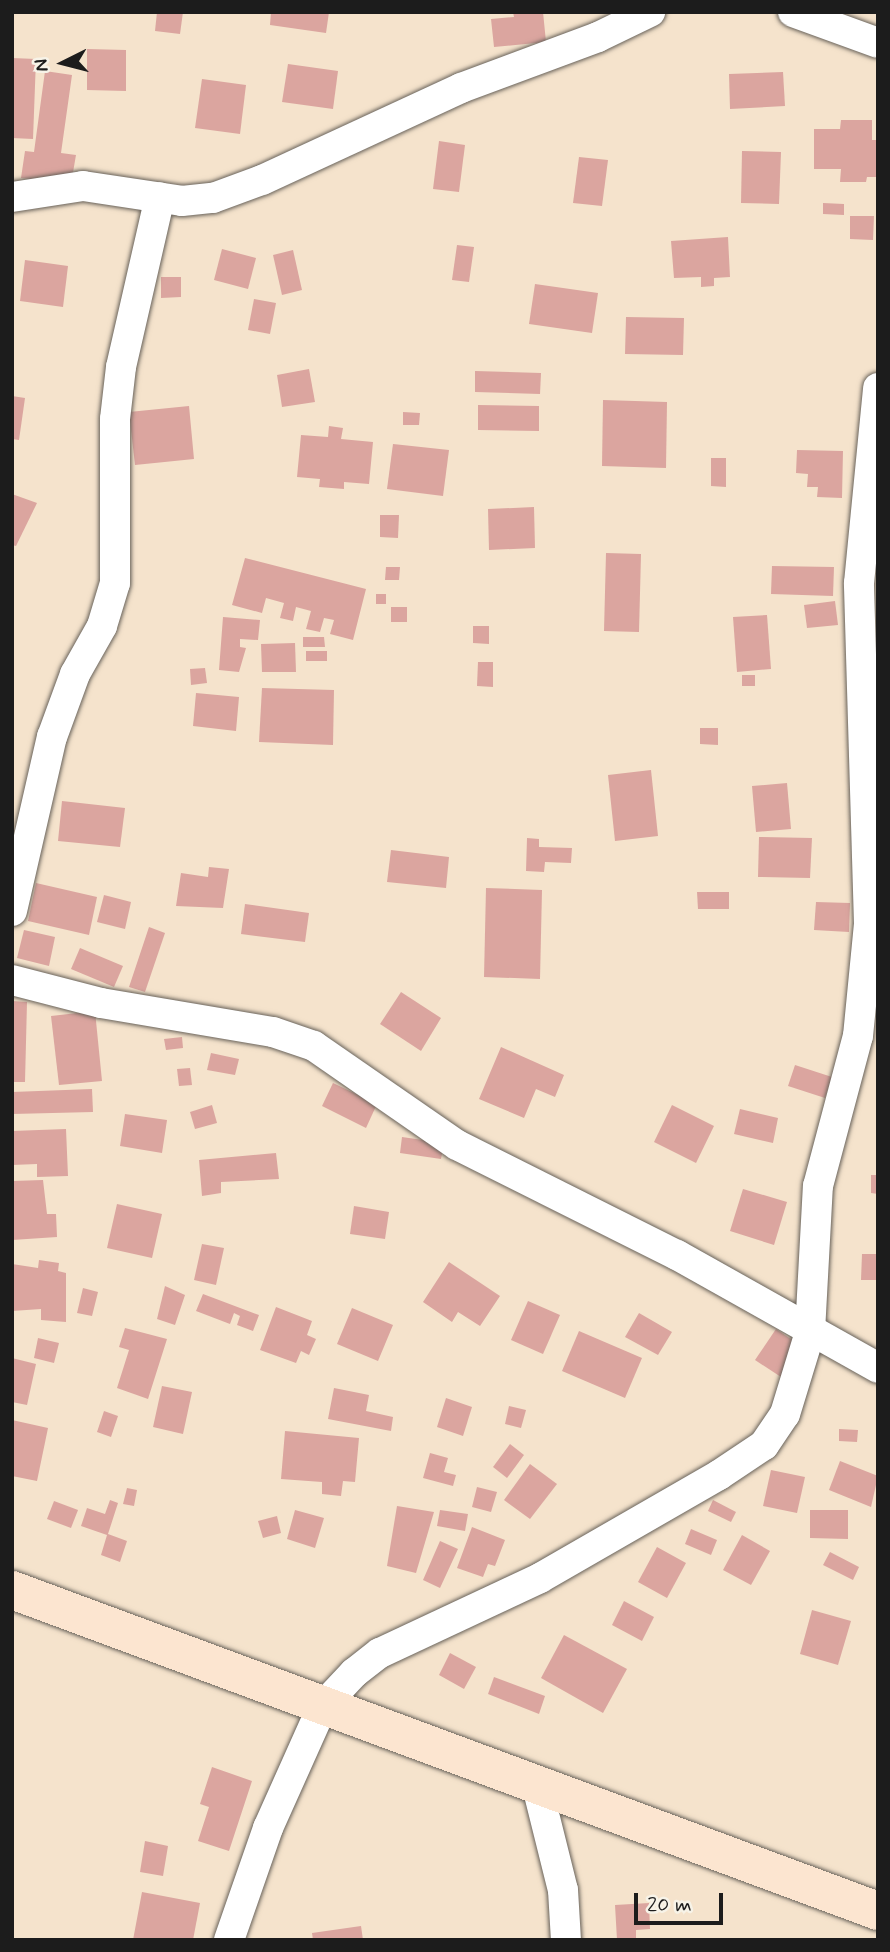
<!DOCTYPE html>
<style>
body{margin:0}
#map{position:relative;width:890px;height:1952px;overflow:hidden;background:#f5e3cc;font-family:Mynerve,sans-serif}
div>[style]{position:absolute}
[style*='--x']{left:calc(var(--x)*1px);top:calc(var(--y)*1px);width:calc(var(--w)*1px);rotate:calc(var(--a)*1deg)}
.building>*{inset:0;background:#dba59f}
.roads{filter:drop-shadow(0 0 2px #68625a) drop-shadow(0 0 2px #68625a)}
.minor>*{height:30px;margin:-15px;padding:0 15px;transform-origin:15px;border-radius:15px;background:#fff}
.secondary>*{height:38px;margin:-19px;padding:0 19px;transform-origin:19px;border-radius:19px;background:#fce5d0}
span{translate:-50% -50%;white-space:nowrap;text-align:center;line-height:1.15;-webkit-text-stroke:7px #f7f3e8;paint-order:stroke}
.frame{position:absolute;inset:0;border:14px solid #1c1c1c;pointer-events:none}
.north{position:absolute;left:28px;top:28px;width:70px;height:70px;-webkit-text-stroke:5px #f7f3e8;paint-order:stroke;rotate:264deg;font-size:19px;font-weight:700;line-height:28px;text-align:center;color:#1c1c1c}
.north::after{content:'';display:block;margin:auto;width:24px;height:32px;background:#1c1c1c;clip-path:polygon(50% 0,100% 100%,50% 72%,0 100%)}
.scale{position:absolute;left:634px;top:1893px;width:89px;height:32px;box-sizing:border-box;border:4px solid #1c1c1c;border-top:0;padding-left:9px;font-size:21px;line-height:24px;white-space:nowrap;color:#1c1c1c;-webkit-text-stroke:5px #f7f3e8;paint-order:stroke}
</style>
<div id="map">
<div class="building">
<div style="clip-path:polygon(157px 12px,183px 12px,180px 34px,155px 31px)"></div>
<div style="clip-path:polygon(271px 12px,329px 12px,326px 33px,270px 25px)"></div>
<div style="clip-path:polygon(513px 12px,543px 12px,546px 42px,494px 47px,491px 19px,514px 17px)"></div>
<div style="clip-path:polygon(87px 49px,126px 50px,126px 91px,87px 90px)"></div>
<div style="clip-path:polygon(12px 58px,36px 59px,33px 139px,12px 138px)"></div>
<div style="clip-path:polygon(288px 64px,338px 71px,333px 109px,282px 102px)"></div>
<div style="clip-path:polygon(45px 71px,72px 75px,61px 153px,76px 155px,71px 184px,21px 178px,25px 151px,34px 152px)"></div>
<div style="clip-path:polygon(783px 72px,785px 106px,730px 109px,729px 74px)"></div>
<div style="clip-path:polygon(202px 79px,246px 85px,240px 134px,195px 128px)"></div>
<div style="clip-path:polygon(841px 120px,872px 120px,872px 140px,878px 140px,878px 177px,867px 177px,866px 182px,840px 182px,841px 169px,814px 169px,814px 129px,840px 129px)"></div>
<div style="clip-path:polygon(439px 141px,465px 145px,459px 192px,433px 189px)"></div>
<div style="clip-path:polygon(742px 151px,781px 152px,779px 204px,741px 203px)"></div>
<div style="clip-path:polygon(579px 157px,608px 160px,602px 206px,573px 203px)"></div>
<div style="clip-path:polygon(823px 203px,844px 204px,844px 215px,823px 214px)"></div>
<div style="clip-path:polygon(850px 216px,874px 216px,873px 240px,850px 239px)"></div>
<div style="clip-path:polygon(728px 237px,730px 277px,714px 278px,714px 286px,701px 287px,701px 277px,674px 278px,671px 241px)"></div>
<div style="clip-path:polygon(457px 245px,474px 247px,469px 282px,452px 280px)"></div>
<div style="clip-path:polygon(222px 249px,256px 258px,248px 289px,214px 280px)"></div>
<div style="clip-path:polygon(293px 250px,302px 290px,282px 295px,273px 255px)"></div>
<div style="clip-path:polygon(25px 260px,68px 266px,63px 307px,20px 301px)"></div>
<div style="clip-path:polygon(161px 277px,181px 277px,181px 297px,161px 298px)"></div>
<div style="clip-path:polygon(535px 284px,598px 293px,592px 333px,529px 324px)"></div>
<div style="clip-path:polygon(254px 299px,276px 303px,270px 334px,248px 330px)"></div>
<div style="clip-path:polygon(626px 317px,684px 318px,683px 355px,625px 354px)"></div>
<div style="clip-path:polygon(309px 369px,315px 402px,282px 407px,277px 375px)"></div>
<div style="clip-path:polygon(475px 371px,541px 373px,540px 394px,475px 392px)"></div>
<div style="clip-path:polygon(12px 396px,25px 398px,19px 440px,12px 439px)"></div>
<div style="clip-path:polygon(603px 400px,667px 402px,666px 468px,602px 466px)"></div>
<div style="clip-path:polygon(478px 405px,539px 406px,539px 431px,478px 430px)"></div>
<div style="clip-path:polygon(189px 406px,194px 459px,135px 465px,129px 412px)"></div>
<div style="clip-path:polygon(403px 412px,420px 413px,419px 425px,403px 425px)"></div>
<div style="clip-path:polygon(329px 426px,343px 428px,341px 439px,373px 442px,369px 484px,344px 482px,344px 489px,319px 487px,320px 479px,297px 477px,301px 435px,328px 437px)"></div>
<div style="clip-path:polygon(393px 444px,449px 450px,443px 496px,387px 489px)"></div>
<div style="clip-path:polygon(797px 450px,843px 451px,842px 498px,817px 497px,818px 487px,807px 487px,808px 474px,796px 473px)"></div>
<div style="clip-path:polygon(711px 458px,726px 458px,726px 487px,711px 486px)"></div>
<div style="clip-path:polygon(12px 494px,37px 503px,16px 546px,12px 545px)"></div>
<div style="clip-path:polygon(534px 507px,535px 548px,489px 550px,488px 509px)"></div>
<div style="clip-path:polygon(380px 515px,399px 515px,398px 538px,380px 537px)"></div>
<div style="clip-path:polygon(606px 553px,641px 554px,639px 632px,604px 631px)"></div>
<div style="clip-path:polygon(245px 558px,366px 589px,353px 640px,330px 634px,334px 620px,324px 618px,320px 632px,306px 629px,311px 611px,296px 607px,293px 621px,280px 618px,284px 603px,266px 598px,262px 613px,232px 605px)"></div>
<div style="clip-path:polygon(772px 566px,834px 567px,833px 596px,771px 594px)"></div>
<div style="clip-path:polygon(386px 567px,400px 567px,399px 580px,385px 580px)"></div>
<div style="clip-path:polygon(376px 594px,386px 594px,386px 604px,376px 604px)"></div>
<div style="clip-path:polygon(835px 601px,838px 625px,807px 628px,804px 605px)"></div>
<div style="clip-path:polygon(391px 607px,407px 607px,407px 622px,391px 622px)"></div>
<div style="clip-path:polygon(767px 615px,771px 669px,737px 672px,733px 617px)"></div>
<div style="clip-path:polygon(223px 617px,260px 620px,258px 640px,240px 639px,240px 647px,246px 648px,239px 672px,219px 670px)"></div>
<div style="clip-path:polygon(473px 626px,489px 626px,489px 644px,473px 643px)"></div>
<div style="clip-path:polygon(303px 637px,324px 637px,325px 647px,303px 647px)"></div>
<div style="clip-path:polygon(295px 643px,296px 672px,262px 672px,261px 644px)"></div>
<div style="clip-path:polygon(306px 651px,327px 651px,327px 661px,306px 661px)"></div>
<div style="clip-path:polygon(478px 662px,493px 662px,493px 687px,477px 686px)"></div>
<div style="clip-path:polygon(205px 668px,207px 683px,191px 685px,190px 669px)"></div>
<div style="clip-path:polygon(742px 675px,755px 675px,755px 686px,742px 686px)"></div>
<div style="clip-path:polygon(262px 688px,334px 690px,333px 745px,259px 742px)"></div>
<div style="clip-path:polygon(196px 693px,239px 697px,236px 731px,193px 726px)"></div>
<div style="clip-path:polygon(700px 728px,718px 728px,718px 745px,700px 744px)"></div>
<div style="clip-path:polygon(651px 770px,658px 836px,615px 841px,608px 775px)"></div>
<div style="clip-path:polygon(787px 783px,791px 829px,756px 832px,752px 786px)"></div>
<div style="clip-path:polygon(62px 801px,125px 808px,120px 847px,58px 841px)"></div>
<div style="clip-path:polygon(759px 837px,812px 838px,810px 878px,758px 877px)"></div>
<div style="clip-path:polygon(527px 838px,539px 839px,539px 847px,572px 848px,571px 863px,545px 862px,544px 872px,526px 871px)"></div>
<div style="clip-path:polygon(391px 850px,449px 857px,446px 888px,387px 882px)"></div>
<div style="clip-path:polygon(209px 867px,229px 869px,223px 908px,176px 906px,181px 873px,208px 877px)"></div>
<div style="clip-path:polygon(36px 883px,97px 897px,89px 935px,28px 921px)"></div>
<div style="clip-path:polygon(486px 888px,542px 890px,540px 979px,484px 977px)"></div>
<div style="clip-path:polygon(697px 892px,729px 892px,729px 909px,698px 909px)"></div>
<div style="clip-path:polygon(104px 895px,131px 902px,125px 929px,97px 922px)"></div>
<div style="clip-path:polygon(816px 902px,850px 903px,849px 932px,814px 930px)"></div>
<div style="clip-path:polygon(245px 904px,309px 913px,305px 942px,241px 934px)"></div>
<div style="clip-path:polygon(149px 927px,165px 933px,145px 992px,129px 987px)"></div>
<div style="clip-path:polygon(24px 930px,55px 937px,49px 966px,17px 958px)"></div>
<div style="clip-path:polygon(80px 948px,123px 966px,114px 987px,71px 969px)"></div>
<div style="clip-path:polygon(401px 992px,441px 1018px,421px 1051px,380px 1024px)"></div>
<div style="clip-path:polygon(12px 1001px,27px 1002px,25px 1082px,12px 1082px)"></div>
<div style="clip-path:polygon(95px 1011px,102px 1081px,59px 1085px,51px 1016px)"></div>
<div style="clip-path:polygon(182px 1037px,183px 1048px,166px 1050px,164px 1039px)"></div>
<div style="clip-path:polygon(501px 1047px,564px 1075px,555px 1097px,536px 1089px,524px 1118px,479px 1099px)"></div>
<div style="clip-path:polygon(211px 1053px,239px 1059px,235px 1075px,207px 1070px)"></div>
<div style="clip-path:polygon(795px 1065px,832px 1077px,825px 1098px,788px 1086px)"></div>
<div style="clip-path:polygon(190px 1068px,192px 1085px,179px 1086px,177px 1069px)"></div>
<div style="clip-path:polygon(333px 1083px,377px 1104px,366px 1128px,322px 1106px)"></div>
<div style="clip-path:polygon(92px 1089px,93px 1112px,12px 1114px,12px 1092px)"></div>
<div style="clip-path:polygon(212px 1105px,217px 1123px,195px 1129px,190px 1112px)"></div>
<div style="clip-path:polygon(672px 1105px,714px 1126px,696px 1163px,654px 1142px)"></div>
<div style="clip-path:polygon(740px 1109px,778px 1118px,773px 1143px,734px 1134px)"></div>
<div style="clip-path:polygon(125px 1114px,167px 1120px,162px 1153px,120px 1146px)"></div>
<div style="clip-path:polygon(66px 1129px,68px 1176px,37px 1177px,37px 1164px,12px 1165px,12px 1131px)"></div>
<div style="clip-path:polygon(402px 1137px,444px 1143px,441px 1159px,400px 1153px)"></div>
<div style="clip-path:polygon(276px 1153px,279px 1179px,221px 1182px,221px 1193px,202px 1196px,199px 1160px)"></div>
<div style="clip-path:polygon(871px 1175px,878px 1175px,878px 1194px,871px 1193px)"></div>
<div style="clip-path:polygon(43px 1180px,47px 1214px,56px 1214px,57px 1237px,12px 1240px,12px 1181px)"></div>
<div style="clip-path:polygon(743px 1189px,787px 1202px,774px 1245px,730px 1231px)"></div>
<div style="clip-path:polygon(117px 1204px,162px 1214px,152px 1258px,107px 1248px)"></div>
<div style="clip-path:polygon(354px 1206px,389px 1212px,385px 1239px,350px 1234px)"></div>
<div style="clip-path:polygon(202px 1244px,224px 1248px,216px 1285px,194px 1280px)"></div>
<div style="clip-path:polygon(862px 1254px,878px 1254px,878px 1280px,861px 1280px)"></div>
<div style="clip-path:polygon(39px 1260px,59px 1263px,58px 1271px,66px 1273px,66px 1322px,41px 1320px,41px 1309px,12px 1311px,12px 1264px,38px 1268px)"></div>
<div style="clip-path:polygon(449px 1262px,500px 1296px,480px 1326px,458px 1312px,452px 1322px,423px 1302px)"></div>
<div style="clip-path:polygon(165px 1286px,185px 1295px,175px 1325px,157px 1319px)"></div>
<div style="clip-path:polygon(83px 1288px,98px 1292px,92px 1316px,77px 1313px)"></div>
<div style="clip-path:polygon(203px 1294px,259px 1315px,253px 1331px,237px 1325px,240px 1316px,234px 1313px,230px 1324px,196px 1311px)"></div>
<div style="clip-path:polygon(528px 1301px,560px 1315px,543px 1354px,511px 1340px)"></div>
<div style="clip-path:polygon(276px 1307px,312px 1321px,307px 1335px,316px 1339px,309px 1355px,301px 1351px,296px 1363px,260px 1350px)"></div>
<div style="clip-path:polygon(352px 1308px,393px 1325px,378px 1361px,337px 1344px)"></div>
<div style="clip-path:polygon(639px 1313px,672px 1332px,658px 1355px,625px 1337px)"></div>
<div style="clip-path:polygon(125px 1328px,167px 1339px,148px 1399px,117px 1388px,129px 1350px,119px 1347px)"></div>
<div style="clip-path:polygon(776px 1329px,801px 1346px,781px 1377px,755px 1360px)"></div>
<div style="clip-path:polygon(579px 1331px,642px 1358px,625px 1398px,562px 1371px)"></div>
<div style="clip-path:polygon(38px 1338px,59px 1343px,54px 1363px,34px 1358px)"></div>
<div style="clip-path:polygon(12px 1358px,36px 1364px,27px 1405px,12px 1402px)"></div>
<div style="clip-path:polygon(162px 1386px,192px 1392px,183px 1434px,153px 1427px)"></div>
<div style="clip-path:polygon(334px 1388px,369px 1395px,366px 1411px,393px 1417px,391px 1431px,328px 1419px)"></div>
<div style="clip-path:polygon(446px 1398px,472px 1407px,463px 1436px,437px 1427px)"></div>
<div style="clip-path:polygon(509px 1406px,526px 1410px,521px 1428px,505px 1424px)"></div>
<div style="clip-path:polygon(104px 1411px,118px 1416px,111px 1437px,97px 1432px)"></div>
<div style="clip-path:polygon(12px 1420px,48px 1428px,37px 1481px,12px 1476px)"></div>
<div style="clip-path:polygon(839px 1429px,858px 1430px,857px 1442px,839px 1441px)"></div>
<div style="clip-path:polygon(285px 1431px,359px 1438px,355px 1482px,343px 1481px,341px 1496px,322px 1494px,322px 1482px,281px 1479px)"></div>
<div style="clip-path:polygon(510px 1444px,524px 1455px,507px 1478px,493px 1467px)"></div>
<div style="clip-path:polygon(430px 1453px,448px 1458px,444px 1472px,456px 1475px,453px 1486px,423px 1478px)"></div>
<div style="clip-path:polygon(840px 1461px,878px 1476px,871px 1507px,829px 1490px)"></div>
<div style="clip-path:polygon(530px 1464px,557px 1484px,530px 1519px,504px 1500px)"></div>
<div style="clip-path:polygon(771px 1470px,805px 1477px,797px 1513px,763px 1506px)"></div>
<div style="clip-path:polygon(477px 1487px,497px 1492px,491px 1512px,472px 1507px)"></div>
<div style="clip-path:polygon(127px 1488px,137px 1490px,134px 1506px,123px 1504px)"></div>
<div style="clip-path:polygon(110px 1500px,118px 1503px,108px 1534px,127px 1541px,120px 1562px,101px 1555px,107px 1535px,81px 1526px,87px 1508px,105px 1514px)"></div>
<div style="clip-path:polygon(713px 1500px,736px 1512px,731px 1522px,708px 1511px)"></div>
<div style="clip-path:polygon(54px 1501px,78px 1510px,71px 1528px,47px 1519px)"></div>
<div style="clip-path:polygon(397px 1506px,434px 1512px,416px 1573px,387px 1566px)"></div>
<div style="clip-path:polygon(295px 1510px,324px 1518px,315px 1548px,287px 1539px)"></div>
<div style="clip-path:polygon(440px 1510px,468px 1514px,465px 1531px,437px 1526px)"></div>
<div style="clip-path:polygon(810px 1510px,848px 1510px,848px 1539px,810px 1538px)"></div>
<div style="clip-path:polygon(277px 1516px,281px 1533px,263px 1538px,258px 1521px)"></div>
<div style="clip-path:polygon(472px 1527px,505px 1540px,495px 1566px,488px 1564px,483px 1577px,457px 1568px)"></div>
<div style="clip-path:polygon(691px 1529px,717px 1540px,711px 1555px,685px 1544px)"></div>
<div style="clip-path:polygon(742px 1535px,770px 1551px,751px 1585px,723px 1570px)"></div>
<div style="clip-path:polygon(440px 1541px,458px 1549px,440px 1588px,423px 1580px)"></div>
<div style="clip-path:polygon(657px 1547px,686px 1563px,667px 1598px,638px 1582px)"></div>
<div style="clip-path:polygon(830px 1552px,859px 1567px,853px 1580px,823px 1565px)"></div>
<div style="clip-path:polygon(624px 1601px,654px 1617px,642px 1641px,612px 1625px)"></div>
<div style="clip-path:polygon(812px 1610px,851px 1621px,838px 1665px,800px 1654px)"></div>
<div style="clip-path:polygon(564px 1635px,627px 1669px,603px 1713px,541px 1678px)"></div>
<div style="clip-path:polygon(450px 1653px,476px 1667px,464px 1689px,439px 1675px)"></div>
<div style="clip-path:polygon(494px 1677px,545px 1696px,539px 1714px,488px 1694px)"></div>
<div style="clip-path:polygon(212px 1767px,252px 1781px,229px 1851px,198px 1841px,209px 1807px,200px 1804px)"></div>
<div style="clip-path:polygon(145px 1841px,168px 1846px,163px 1876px,140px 1872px)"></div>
<div style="clip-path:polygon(142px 1892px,200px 1903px,193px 1940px,133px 1940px)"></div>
<div style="clip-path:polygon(649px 1903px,650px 1929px,636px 1930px,636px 1940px,617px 1940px,615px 1905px)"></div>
<div style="clip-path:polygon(361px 1926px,363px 1940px,313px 1940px,312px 1933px)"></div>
</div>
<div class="roads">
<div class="minor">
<div style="--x:793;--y:12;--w:90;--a:20"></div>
<div style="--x:12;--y:197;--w:72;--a:-8.8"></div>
<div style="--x:83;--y:186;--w:100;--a:8.6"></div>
<div style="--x:182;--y:201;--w:31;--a:-6"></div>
<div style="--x:213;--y:198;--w:52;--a:-20.2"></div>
<div style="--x:262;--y:180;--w:219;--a:-24.8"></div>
<div style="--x:461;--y:88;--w:146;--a:-20.4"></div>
<div style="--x:598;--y:37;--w:58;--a:-25.7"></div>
<div style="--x:12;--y:911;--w:179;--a:-77.1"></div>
<div style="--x:52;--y:737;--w:67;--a:-69.9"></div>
<div style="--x:75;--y:674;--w:55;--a:-60.6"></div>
<div style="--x:102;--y:626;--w:45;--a:-73.2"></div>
<div style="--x:115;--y:583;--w:164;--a:-90"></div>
<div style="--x:115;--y:419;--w:52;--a:-83.4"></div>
<div style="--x:121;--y:367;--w:174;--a:-77.1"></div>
<div style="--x:12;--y:980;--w:92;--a:14.5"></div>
<div style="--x:101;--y:1003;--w:174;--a:9.6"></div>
<div style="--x:273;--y:1032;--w:43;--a:18.9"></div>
<div style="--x:314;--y:1046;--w:174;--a:34.7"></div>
<div style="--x:457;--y:1145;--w:246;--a:26.6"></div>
<div style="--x:677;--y:1255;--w:231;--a:29.3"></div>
<div style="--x:537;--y:1786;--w:107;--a:76"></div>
<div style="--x:563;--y:1890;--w:50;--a:86.6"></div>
<div style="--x:229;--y:1940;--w:119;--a:-70.8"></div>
<div style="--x:268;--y:1828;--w:133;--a:-65.9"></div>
<div style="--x:322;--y:1707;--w:47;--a:-46.7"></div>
<div style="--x:354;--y:1673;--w:33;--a:-38"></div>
<div style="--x:380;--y:1653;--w:177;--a:-25.1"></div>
<div style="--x:540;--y:1578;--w:207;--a:-29.9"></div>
<div style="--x:719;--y:1475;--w:54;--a:-33.7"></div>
<div style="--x:764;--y:1445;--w:37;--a:-56"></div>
<div style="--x:785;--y:1414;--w:86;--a:-73"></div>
<div style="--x:810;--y:1332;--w:146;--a:-86.9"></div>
<div style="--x:818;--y:1186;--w:155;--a:-75.1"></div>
<div style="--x:858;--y:1036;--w:113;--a:-84.4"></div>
<div style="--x:869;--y:924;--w:341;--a:-91.7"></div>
<div style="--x:859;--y:583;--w:196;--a:-84.4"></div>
</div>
<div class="secondary">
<div style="--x:12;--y:1590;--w:924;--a:20.34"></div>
</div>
</div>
<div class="frame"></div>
<div class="north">N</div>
<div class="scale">20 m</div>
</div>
